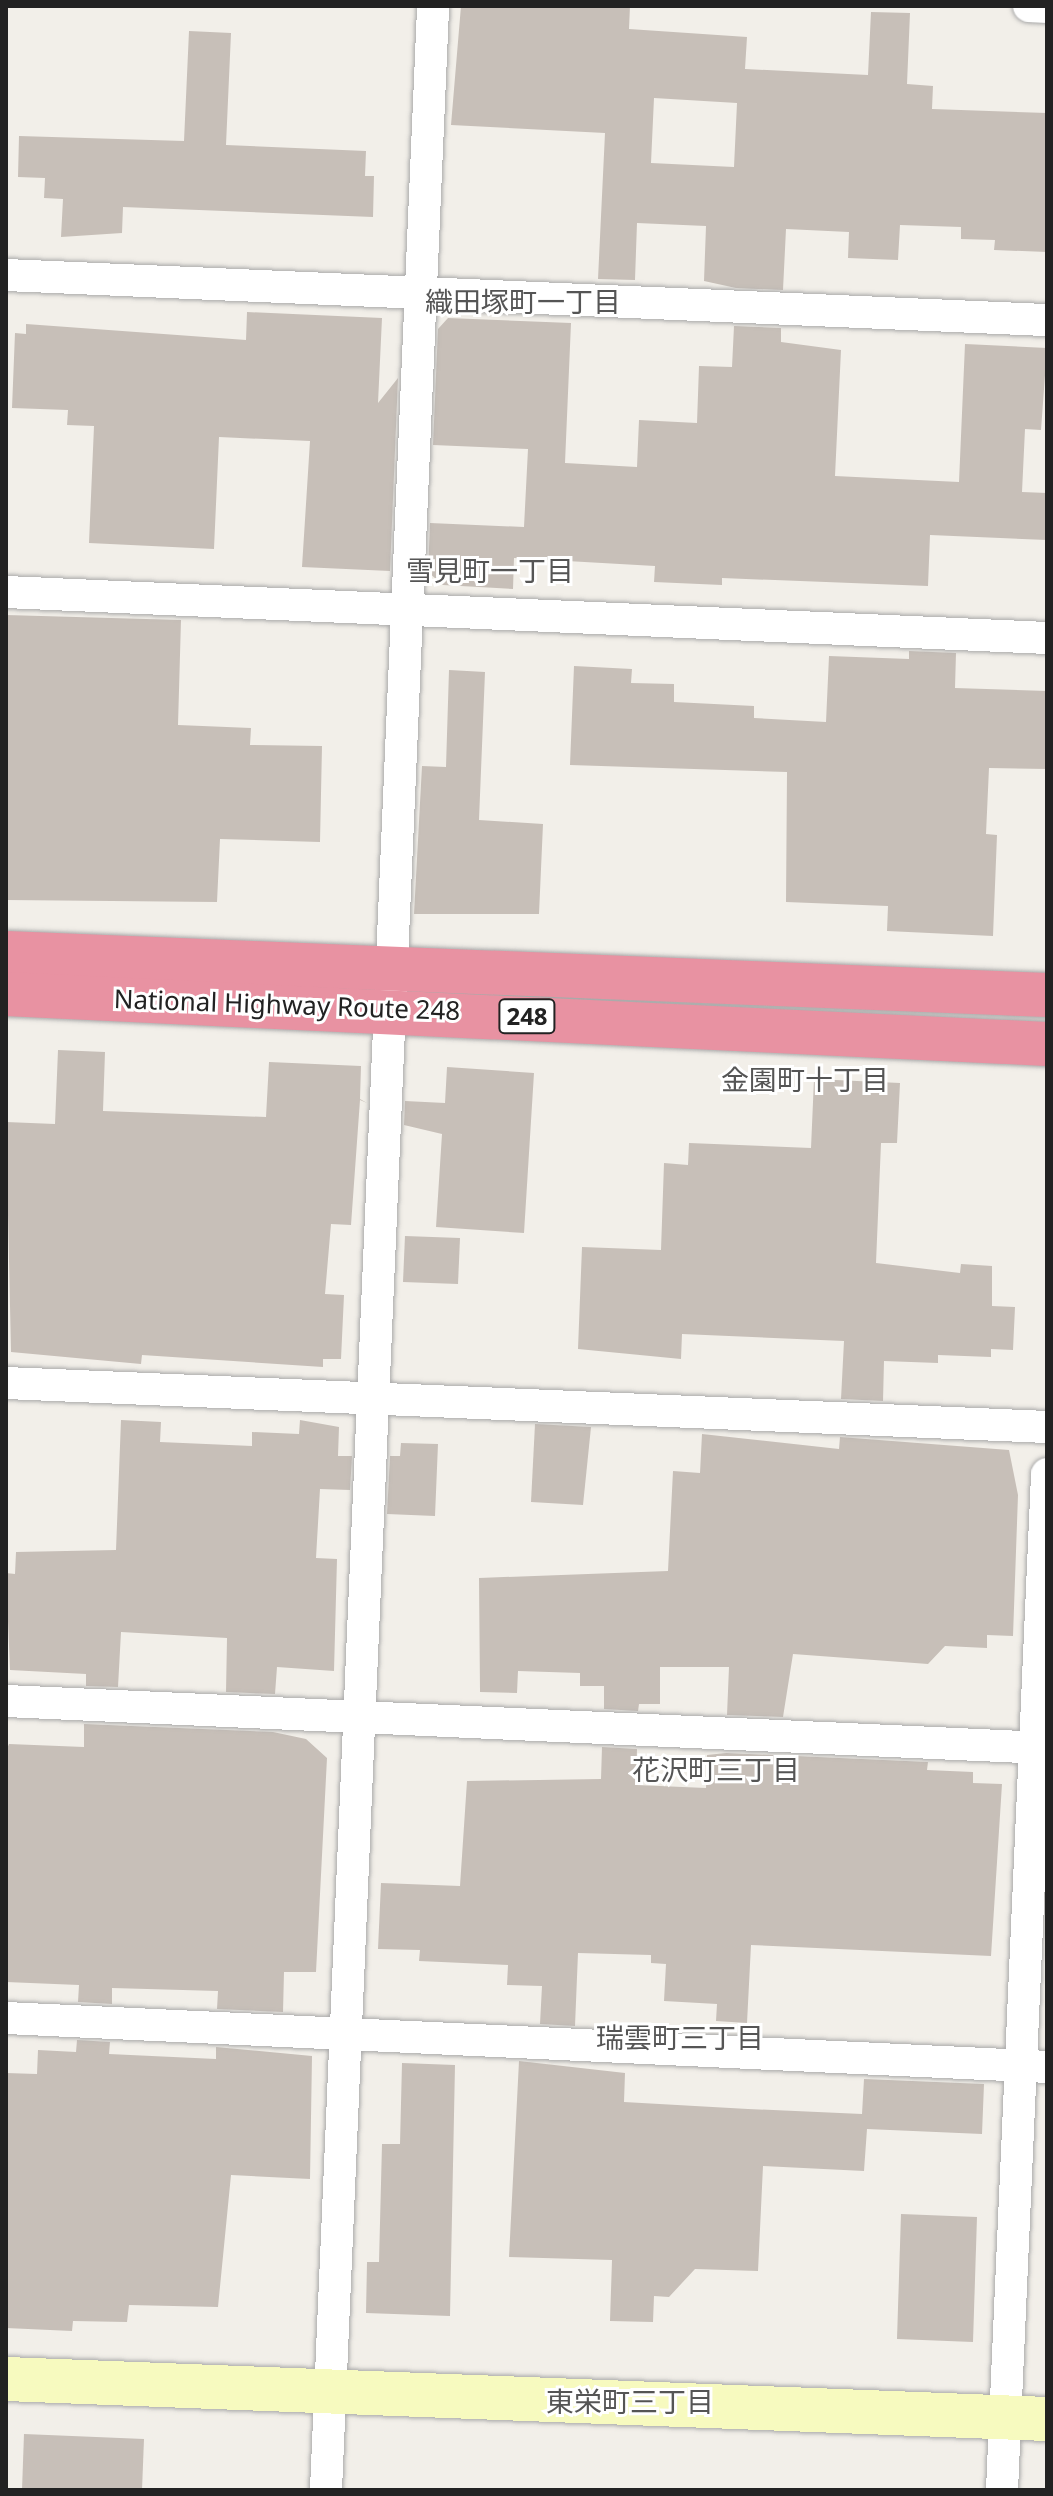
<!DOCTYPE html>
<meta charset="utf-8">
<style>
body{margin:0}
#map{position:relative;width:1053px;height:2496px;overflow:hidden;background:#f2efe9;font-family:"Noto Sans","Noto Sans JP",sans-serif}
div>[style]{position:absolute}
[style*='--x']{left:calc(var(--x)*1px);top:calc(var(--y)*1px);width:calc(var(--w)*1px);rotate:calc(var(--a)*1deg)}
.building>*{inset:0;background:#c7bfb8}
.roads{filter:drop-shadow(0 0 2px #a9a9a9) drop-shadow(0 0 2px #a9a9a9)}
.street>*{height:32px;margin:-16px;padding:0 16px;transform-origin:16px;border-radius:16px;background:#fff}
.secondary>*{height:44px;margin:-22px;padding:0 22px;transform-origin:22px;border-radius:22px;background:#f7fabf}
.highway>*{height:44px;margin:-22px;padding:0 22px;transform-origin:22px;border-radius:22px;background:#e892a2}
span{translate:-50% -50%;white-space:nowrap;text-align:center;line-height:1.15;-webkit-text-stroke:6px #fff;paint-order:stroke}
.shield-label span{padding:2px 6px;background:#fff;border:2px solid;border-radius:6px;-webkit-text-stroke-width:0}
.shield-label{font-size:24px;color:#222;font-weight:700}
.street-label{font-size:26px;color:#222}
.neighbourhood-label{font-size:28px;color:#555}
.frame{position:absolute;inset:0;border:8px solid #222;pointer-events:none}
</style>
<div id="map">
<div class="building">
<div style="clip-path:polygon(evenodd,461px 6px,630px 6px,629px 29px,747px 37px,745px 69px,868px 75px,871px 12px,910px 13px,907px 84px,933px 86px,932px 109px,1047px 113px,1047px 252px,994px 250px,995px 240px,961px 239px,961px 227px,900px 225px,898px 260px,848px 258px,849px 232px,786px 229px,783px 290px,736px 288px,704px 281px,706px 226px,637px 223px,635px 280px,598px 279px,605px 133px,451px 125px,461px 6px,654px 98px,737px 103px,734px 167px,651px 163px,654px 98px)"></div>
<div style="clip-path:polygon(189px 31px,231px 33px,226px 145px,366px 151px,365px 176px,374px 176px,373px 217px,123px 207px,122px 233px,61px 237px,63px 199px,44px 198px,45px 178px,18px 177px,19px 136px,184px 141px)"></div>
<div style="clip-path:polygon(247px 312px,382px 318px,378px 403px,398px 378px,390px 571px,302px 567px,310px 441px,219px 437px,214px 549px,89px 543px,94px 426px,67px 425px,68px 410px,12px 408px,15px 333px,26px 334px,26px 324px,246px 340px)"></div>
<div style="clip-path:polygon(448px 318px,571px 323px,565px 463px,637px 467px,639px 420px,697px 423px,699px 366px,732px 367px,734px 326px,781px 328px,781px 342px,841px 350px,835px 476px,959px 482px,965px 344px,1047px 348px,1041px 430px,1025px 429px,1022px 492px,1047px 493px,1047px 540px,930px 535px,928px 586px,722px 578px,722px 585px,654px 582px,655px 566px,514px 558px,513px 589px,443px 585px,428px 572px,430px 523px,524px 527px,528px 449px,433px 445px,438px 329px)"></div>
<div style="clip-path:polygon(6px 615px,181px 620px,178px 725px,251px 728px,250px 745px,322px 746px,320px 842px,220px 839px,217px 902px,6px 900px)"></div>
<div style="clip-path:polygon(909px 651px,956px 653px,955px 688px,1047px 691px,1047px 769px,989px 768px,986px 834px,997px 835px,993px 936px,887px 931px,888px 906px,786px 902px,787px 772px,570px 765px,574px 666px,632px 669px,631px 683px,674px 684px,674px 702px,754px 706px,754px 718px,826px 722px,829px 656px,909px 659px)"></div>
<div style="clip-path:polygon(449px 670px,485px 672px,479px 820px,543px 824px,539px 914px,414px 914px,422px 766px,446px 767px)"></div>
<div style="clip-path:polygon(58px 1050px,105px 1052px,103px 1111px,266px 1117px,269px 1062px,361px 1066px,360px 1099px,367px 1103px,360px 1100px,351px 1225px,331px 1224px,325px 1294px,344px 1295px,341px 1359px,323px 1359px,323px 1367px,142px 1355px,141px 1364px,11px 1352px,6px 1122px,55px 1124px)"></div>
<div style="clip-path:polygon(447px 1067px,534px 1073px,524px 1233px,436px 1227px,442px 1134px,404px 1125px,405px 1101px,445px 1103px)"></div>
<div style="clip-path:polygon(814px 1079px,900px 1083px,897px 1143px,881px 1143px,876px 1263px,960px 1273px,961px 1264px,992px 1266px,992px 1306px,1015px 1307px,1013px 1350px,991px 1349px,991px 1357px,938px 1355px,938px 1363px,884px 1361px,883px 1401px,841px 1399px,844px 1341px,682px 1334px,681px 1359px,578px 1349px,582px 1247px,661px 1250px,664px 1163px,688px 1165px,689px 1143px,811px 1148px)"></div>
<div style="clip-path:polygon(405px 1236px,460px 1238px,458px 1284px,403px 1282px)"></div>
<div style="clip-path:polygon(121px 1420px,161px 1422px,160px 1442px,252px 1446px,252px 1432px,299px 1434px,300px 1420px,339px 1427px,338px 1456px,352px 1456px,350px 1490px,320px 1489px,316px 1558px,337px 1559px,334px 1671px,277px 1667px,275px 1694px,226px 1692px,227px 1638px,121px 1632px,118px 1687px,86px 1686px,86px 1674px,10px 1670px,6px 1573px,15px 1574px,16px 1552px,116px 1550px)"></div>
<div style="clip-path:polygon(535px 1424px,591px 1427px,583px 1505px,531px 1502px)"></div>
<div style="clip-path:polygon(702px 1434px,839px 1449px,840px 1437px,1009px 1450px,1018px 1495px,1013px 1636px,987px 1635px,987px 1648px,945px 1646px,928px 1664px,793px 1654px,783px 1717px,727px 1715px,729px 1667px,660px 1667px,660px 1704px,639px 1704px,638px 1711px,604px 1709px,604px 1686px,580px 1686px,580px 1673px,518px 1671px,517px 1693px,480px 1692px,479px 1578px,668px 1571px,673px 1471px,700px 1473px)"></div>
<div style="clip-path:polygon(401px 1443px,438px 1444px,435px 1516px,387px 1514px,390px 1456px,400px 1456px)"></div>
<div style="clip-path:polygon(84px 1724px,273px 1732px,306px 1739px,327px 1758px,316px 1972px,284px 1972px,283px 2012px,217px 2009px,218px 1991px,112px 1988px,112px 2004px,78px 2002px,79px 1985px,6px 1982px,6px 1751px,9px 1744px,84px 1747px)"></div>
<div style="clip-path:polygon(602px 1747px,637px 1749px,636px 1785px,706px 1788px,707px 1755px,726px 1753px,928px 1762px,927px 1770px,973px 1772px,973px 1783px,1002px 1784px,991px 1956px,751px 1945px,747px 2023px,716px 2021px,717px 2004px,664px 2001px,666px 1964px,651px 1963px,651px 1955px,578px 1953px,575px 2026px,540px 2024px,542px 1986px,507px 1985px,508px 1965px,419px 1961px,420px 1950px,378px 1949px,381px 1883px,460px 1886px,467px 1781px,601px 1779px)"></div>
<div style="clip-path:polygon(77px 2040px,110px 2042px,109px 2054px,216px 2059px,216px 2047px,312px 2056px,310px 2179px,231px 2175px,218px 2307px,129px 2305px,127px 2322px,73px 2321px,72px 2331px,6px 2328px,6px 2073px,37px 2074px,38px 2050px,76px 2052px)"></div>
<div style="clip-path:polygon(519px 2061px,625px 2073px,624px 2102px,748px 2109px,862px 2114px,864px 2079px,984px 2084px,982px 2134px,867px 2129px,864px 2171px,763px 2166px,758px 2271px,695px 2269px,669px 2297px,654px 2296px,653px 2322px,610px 2321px,612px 2260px,509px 2257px)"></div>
<div style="clip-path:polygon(402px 2063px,455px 2065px,450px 2316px,366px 2313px,367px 2262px,379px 2262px,382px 2144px,400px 2144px)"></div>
<div style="clip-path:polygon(901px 2214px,977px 2217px,973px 2342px,897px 2339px)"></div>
<div style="clip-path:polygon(24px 2434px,144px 2439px,142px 2490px,22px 2490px)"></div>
</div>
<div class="roads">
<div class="street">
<div style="--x:1029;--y:6;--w:18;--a:3"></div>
<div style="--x:6;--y:275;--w:1042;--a:2.48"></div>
<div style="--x:6;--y:592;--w:1042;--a:2.53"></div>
<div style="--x:6;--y:1383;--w:1042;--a:2.42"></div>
<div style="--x:6;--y:1701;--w:1042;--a:2.59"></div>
<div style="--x:6;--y:2018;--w:1042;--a:2.69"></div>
<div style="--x:326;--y:2490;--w:2486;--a:-87.53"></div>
<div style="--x:1002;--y:2490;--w:1017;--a:-87.46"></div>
</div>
<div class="secondary">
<div style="--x:6;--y:2379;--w:1042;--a:2.2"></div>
</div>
<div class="highway">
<div style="--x:6;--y:953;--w:1042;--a:2.31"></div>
<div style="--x:6;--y:994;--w:1042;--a:2.75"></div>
</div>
</div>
<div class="shield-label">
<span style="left:527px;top:1016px">248</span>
</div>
<div class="street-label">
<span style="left:287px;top:1005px;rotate:2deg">National Highway Route 248</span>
</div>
<div class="neighbourhood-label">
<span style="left:523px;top:301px">織田塚町一丁目</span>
<span style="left:490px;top:570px">雪見町一丁目</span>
<span style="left:805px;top:1079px">金園町十丁目</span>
<span style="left:716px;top:1769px">花沢町三丁目</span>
<span style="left:680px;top:2037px">瑞雲町三丁目</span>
<span style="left:630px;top:2401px">東栄町三丁目</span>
</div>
<div class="frame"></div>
</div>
